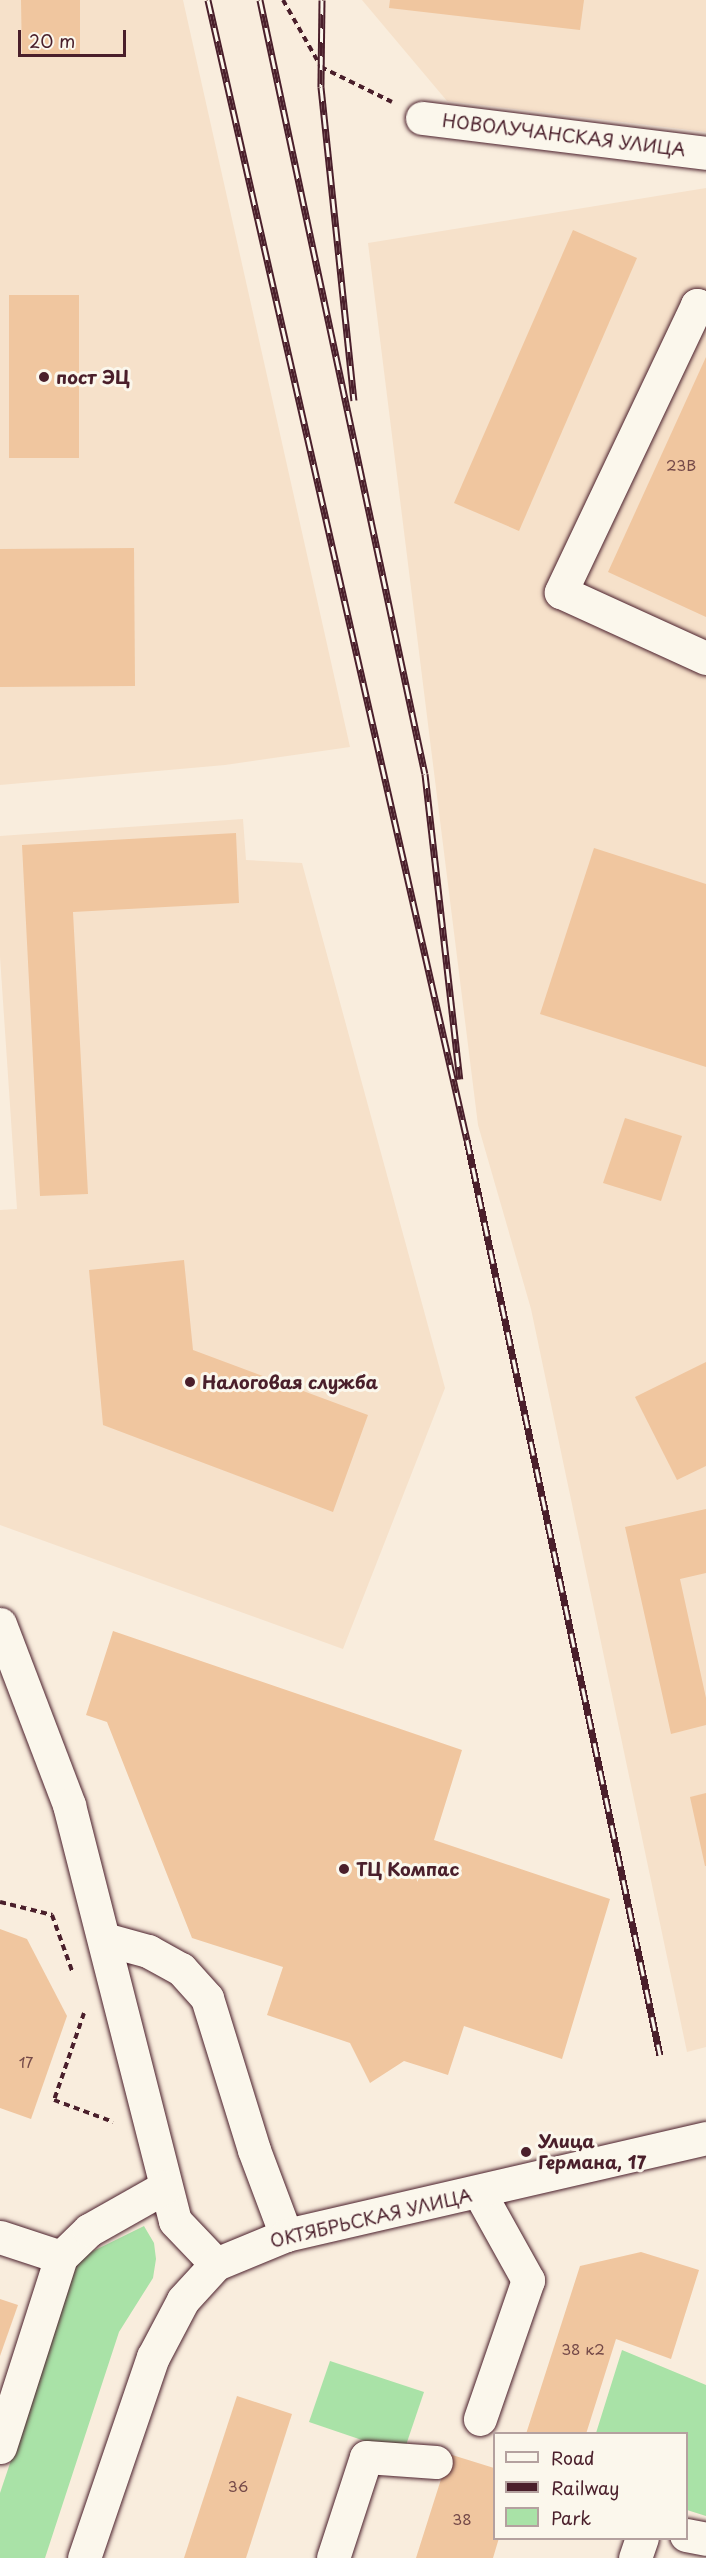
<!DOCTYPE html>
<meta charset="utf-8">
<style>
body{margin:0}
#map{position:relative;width:706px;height:2558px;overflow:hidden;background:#f9eddd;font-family:"Playpen Sans",sans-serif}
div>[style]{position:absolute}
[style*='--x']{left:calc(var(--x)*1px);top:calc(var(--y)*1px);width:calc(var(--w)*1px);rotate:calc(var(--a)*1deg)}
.built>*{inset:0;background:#f6e1ca}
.green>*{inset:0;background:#a9e2a7}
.building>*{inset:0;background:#f0c69f}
.path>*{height:4px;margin-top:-2px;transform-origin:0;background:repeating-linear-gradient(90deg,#4a1f2b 0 6px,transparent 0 10.5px)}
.roads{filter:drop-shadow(0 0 2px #4a1f2b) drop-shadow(0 0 2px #4a1f2b)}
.minor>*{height:33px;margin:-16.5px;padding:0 16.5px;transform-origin:16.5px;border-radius:16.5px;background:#fbf7ec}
.major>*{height:33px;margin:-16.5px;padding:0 16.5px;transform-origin:16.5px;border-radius:16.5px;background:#fbf7ec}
.rail>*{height:7px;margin-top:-3.5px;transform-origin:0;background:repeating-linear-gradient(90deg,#fbf7ec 0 14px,#4a1f2b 0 28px);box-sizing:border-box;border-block:2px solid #4a1f2b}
.dots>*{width:16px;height:16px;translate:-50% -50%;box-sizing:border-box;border:3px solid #fbf7ec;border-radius:50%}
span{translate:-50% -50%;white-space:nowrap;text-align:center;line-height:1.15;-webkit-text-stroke:6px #fbf7ec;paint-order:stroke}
.number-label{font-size:15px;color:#744948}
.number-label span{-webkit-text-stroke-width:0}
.street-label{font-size:18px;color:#4a1f2b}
.poi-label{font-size:18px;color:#4a1f2b;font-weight:700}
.left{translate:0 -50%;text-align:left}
.legend{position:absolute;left:493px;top:2432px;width:195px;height:108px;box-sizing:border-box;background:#fbf7ec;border:2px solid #b4a19f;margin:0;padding:8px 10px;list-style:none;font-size:18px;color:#4a1f2b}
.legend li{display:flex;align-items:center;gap:12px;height:30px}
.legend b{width:30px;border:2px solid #b4a19f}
.scale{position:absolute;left:18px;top:30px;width:108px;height:27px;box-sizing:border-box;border:3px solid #4a1f2b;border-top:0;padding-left:8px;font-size:18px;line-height:21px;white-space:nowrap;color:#4a1f2b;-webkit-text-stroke:4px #fbf7ec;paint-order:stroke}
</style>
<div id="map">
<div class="built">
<div style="clip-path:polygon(0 0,183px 0,350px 747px,225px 765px,0 785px)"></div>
<div style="clip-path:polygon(362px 0,706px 0,706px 132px,447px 101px)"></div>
<div style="clip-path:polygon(706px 188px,706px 2047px,687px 2052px,531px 1309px,478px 1125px,368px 243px)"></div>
<div style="clip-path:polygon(243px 819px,246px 860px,302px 863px,445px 1388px,343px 1649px,0 1525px,0 1210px,17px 1209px,0 957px,0 836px)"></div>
</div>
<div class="green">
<div style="clip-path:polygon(144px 2226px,154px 2243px,156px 2259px,153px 2278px,119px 2332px,45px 2558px,0 2558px,0 2493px,79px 2258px)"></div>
<div style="clip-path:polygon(622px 2350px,706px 2385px,706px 2516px,687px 2510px,686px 2434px,596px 2433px)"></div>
<div style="clip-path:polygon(330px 2361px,424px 2392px,403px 2454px,309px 2422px)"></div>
</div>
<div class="building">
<div style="clip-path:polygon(21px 0,80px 0,80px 56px,22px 57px)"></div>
<div style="clip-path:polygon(390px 0,584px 0,580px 30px,389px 8px)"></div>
<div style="clip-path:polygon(573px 230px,637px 258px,519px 531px,454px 503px)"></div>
<div style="clip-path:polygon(9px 295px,79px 295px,79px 458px,9px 458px)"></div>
<div style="clip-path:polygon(706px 357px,706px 617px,608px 572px)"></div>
<div style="clip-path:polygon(134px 548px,135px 686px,0 687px,0 549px)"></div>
<div style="clip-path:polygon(236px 833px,239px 903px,73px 912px,88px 1194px,40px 1196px,22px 845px)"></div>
<div style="clip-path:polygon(594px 848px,706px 884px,706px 1067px,540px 1014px)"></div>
<div style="clip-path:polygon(625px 1118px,682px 1136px,661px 1201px,603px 1183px)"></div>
<div style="clip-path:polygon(184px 1260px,193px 1350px,368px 1415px,333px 1512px,103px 1425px,89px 1270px)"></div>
<div style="clip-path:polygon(706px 1362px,706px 1466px,677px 1480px,635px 1397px)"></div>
<div style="clip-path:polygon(706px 1509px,706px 1573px,680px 1579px,706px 1698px,706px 1725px,671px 1734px,625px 1527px)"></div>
<div style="clip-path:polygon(113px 1631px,462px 1750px,434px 1840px,610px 1899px,562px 2059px,464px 2026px,448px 2075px,404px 2061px,370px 2083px,350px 2043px,267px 2015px,283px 1967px,192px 1938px,107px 1722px,86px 1715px)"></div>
<div style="clip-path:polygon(706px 1793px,706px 1866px,705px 1866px,690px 1797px)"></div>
<div style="clip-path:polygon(0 1929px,27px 1939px,67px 2016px,31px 2119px,0 2108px)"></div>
<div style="clip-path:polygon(641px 2252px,699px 2270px,671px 2359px,616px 2339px,586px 2434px,526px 2434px,580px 2266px)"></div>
<div style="clip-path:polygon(0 2299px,18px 2305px,0 2356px)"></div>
<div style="clip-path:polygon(237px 2396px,292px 2414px,246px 2558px,184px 2558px)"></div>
<div style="clip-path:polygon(449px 2454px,494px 2468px,494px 2538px,499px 2538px,493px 2558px,416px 2558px)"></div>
</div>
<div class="path">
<div style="--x:283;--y:0;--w:77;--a:60.4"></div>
<div style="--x:321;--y:67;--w:79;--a:26.2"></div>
<div style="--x:0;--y:1902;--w:54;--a:14"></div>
<div style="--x:52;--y:1915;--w:59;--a:70.3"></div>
<div style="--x:84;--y:2013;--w:92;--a:109"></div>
<div style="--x:54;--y:2100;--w:63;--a:20.4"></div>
</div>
<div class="roads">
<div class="minor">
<div style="--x:422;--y:118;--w:286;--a:7"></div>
<div style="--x:706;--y:309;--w:10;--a:-156"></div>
<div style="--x:697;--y:305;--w:318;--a:115.4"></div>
<div style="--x:561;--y:592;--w:159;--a:24.5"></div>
<div style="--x:0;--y:1624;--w:194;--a:69.1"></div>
<div style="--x:69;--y:1805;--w:429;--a:75.7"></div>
<div style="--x:175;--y:2221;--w:59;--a:46.4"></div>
<div style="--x:104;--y:1939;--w:46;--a:15.3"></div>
<div style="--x:148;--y:1951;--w:38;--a:29"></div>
<div style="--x:181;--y:1969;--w:39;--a:48"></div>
<div style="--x:207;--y:1998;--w:159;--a:72.8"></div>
<div style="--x:254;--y:2150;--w:91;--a:69.4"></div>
<div style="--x:479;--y:2192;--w:101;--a:60.9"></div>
<div style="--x:528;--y:2280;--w:147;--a:109.1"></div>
<div style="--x:0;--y:2237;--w:64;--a:18.2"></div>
<div style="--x:0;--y:2447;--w:200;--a:-72.2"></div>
<div style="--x:61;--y:2257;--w:39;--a:-44"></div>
<div style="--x:89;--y:2230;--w:87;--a:-29.5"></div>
<div style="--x:686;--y:2535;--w:20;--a:11"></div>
<div style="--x:333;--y:2558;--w:106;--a:-71.9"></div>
<div style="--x:366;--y:2457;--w:70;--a:4.1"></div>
<div style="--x:635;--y:2558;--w:21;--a:-71"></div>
</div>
<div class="major">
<div style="--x:84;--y:2558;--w:213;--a:-71.1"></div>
<div style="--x:153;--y:2357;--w:64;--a:-62.2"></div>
<div style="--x:183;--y:2300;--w:49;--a:-47.5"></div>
<div style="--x:216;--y:2264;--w:76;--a:-22.5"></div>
<div style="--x:286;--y:2235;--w:431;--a:-13"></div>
</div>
</div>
<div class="rail">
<div style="--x:208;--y:0;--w:1169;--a:77.2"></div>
<div style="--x:467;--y:1140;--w:935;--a:78.09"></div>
<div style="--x:260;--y:0;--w:791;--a:77.97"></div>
<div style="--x:425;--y:774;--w:307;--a:83.5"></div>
<div style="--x:322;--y:0;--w:87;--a:90.7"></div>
<div style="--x:321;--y:87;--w:315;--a:84"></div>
</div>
<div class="dots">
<div style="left:44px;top:377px;background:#4a1f2b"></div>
<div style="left:190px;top:1382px;background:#4a1f2b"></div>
<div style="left:344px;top:1869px;background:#4a1f2b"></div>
<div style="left:526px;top:2152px;background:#4a1f2b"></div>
</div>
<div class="number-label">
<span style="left:681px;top:465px">23В</span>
<span style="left:26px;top:2062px">17</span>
<span style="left:583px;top:2349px">38 к2</span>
<span style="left:238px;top:2486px">36</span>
<span style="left:462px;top:2519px">38</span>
</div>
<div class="street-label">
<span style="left:564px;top:135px;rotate:7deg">НОВОЛУЧАНСКАЯ УЛИЦА</span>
<span style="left:371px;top:2218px;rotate:-13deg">ОКТЯБРЬСКАЯ УЛИЦА</span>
</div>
<div class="poi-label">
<span class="left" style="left:56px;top:377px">пост ЭЦ</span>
<span class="left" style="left:202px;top:1382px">Налоговая служба</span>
<span class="left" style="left:356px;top:1869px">ТЦ Компас</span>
<span class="left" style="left:538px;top:2152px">Улица<br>Германа, 17</span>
</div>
<ul class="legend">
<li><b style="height:8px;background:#fbf7ec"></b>Road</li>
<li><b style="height:8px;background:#4a1f2b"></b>Railway</li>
<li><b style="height:16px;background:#a9e2a7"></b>Park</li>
</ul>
<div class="scale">20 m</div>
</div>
